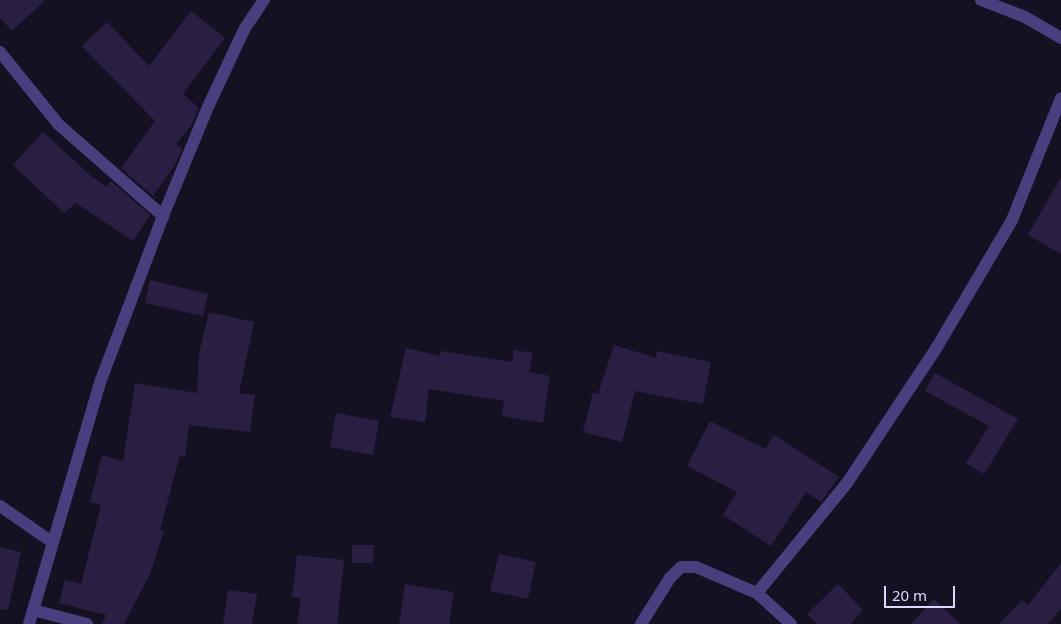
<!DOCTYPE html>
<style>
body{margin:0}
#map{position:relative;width:1061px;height:624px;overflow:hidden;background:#161023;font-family:"Noto Sans",sans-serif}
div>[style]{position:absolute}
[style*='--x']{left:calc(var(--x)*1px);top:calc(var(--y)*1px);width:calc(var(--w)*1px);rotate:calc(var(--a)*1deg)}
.building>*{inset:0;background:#2a1e43}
.street>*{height:12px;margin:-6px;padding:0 6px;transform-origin:6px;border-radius:6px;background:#493f7e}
span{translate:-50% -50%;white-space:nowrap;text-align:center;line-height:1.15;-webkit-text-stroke:4px #161023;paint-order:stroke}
.scale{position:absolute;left:884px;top:586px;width:71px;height:22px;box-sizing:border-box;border:2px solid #dfd6fc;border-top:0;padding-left:6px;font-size:15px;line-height:18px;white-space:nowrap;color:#dfd6fc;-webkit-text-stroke:4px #161023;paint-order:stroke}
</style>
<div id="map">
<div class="building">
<div style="clip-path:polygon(0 0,45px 0,12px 31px,0 18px)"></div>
<div style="clip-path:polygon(191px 11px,225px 38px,183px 94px,199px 108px,191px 126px,176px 144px,182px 149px,175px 165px,153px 196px,121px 168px,155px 121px,82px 46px,107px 22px,149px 66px)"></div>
<div style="clip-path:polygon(43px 132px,91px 176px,107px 187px,111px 181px,150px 215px,133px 241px,76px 203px,64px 213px,13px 165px)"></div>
<div style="clip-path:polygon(1061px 177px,1061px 254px,1028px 235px)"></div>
<div style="clip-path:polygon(150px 280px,208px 294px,203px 316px,145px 303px)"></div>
<div style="clip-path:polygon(209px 312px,254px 322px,239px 393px,255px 395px,250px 432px,189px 425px,185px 456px,180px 455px,160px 530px,164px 531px,150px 574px,124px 624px,102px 624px,106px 615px,59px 603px,65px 580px,81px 584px,101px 505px,90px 502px,102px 455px,123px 461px,135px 383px,197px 393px,199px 354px)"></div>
<div style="clip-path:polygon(614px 345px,656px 358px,657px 351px,711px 362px,703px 404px,635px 391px,622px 442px,583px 432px,593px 392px,598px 394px)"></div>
<div style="clip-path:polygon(406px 348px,440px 356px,441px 351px,512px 362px,514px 350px,533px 353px,529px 372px,550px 376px,543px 423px,502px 416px,504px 401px,429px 389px,425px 422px,390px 417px)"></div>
<div style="clip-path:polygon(935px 373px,1018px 419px,984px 474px,966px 463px,989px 426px,925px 391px)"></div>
<div style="clip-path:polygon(336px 413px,379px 421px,373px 455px,330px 447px)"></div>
<div style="clip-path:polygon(710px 421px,765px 449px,774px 435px,839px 477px,821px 502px,806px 492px,771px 546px,723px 515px,737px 492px,687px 466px)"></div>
<div style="clip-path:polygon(352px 545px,374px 545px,373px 563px,352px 563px)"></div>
<div style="clip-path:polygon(0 547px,21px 552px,8px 610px,0 609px)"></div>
<div style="clip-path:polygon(499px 554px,536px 562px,528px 599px,490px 591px)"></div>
<div style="clip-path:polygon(297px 555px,344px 560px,337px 624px,297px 624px,301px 598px,292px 597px)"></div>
<div style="clip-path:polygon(1061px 563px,1061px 609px,1048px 624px,999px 624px,1022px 600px,1028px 605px)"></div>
<div style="clip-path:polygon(405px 584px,454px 592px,449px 624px,399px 624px)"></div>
<div style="clip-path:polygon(838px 584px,863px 610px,851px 624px,817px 624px,807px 614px)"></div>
<div style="clip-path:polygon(228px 590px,257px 594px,252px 624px,223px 624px)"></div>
<div style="clip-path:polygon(934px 599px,960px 624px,911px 624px)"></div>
</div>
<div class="street">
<div style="--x:981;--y:0;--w:47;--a:21.1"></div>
<div style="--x:1025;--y:17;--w:42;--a:30.3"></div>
<div style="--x:0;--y:52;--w:92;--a:51.1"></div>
<div style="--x:58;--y:124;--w:140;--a:41.2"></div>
<div style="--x:0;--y:506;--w:63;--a:34.7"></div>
<div style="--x:757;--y:593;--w:142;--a:-50.7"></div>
<div style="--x:847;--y:483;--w:163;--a:-56.5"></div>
<div style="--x:937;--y:347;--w:147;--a:-59.4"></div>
<div style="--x:1012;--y:220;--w:131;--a:-68.1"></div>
<div style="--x:33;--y:610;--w:56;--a:14.5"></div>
<div style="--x:29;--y:624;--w:254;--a:-73.6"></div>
<div style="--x:101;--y:380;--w:175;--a:-69.3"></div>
<div style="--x:163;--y:216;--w:116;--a:-67.6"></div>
<div style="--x:207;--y:109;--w:89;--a:-64.9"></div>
<div style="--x:245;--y:28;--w:34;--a:-56"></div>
<div style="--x:641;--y:624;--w:54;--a:-57.8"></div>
<div style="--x:670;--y:578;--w:16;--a:-45"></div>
<div style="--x:681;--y:567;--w:15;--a:0"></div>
<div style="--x:696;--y:567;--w:66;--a:23.1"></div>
<div style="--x:757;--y:593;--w:46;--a:42.4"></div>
</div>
<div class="scale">20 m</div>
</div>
